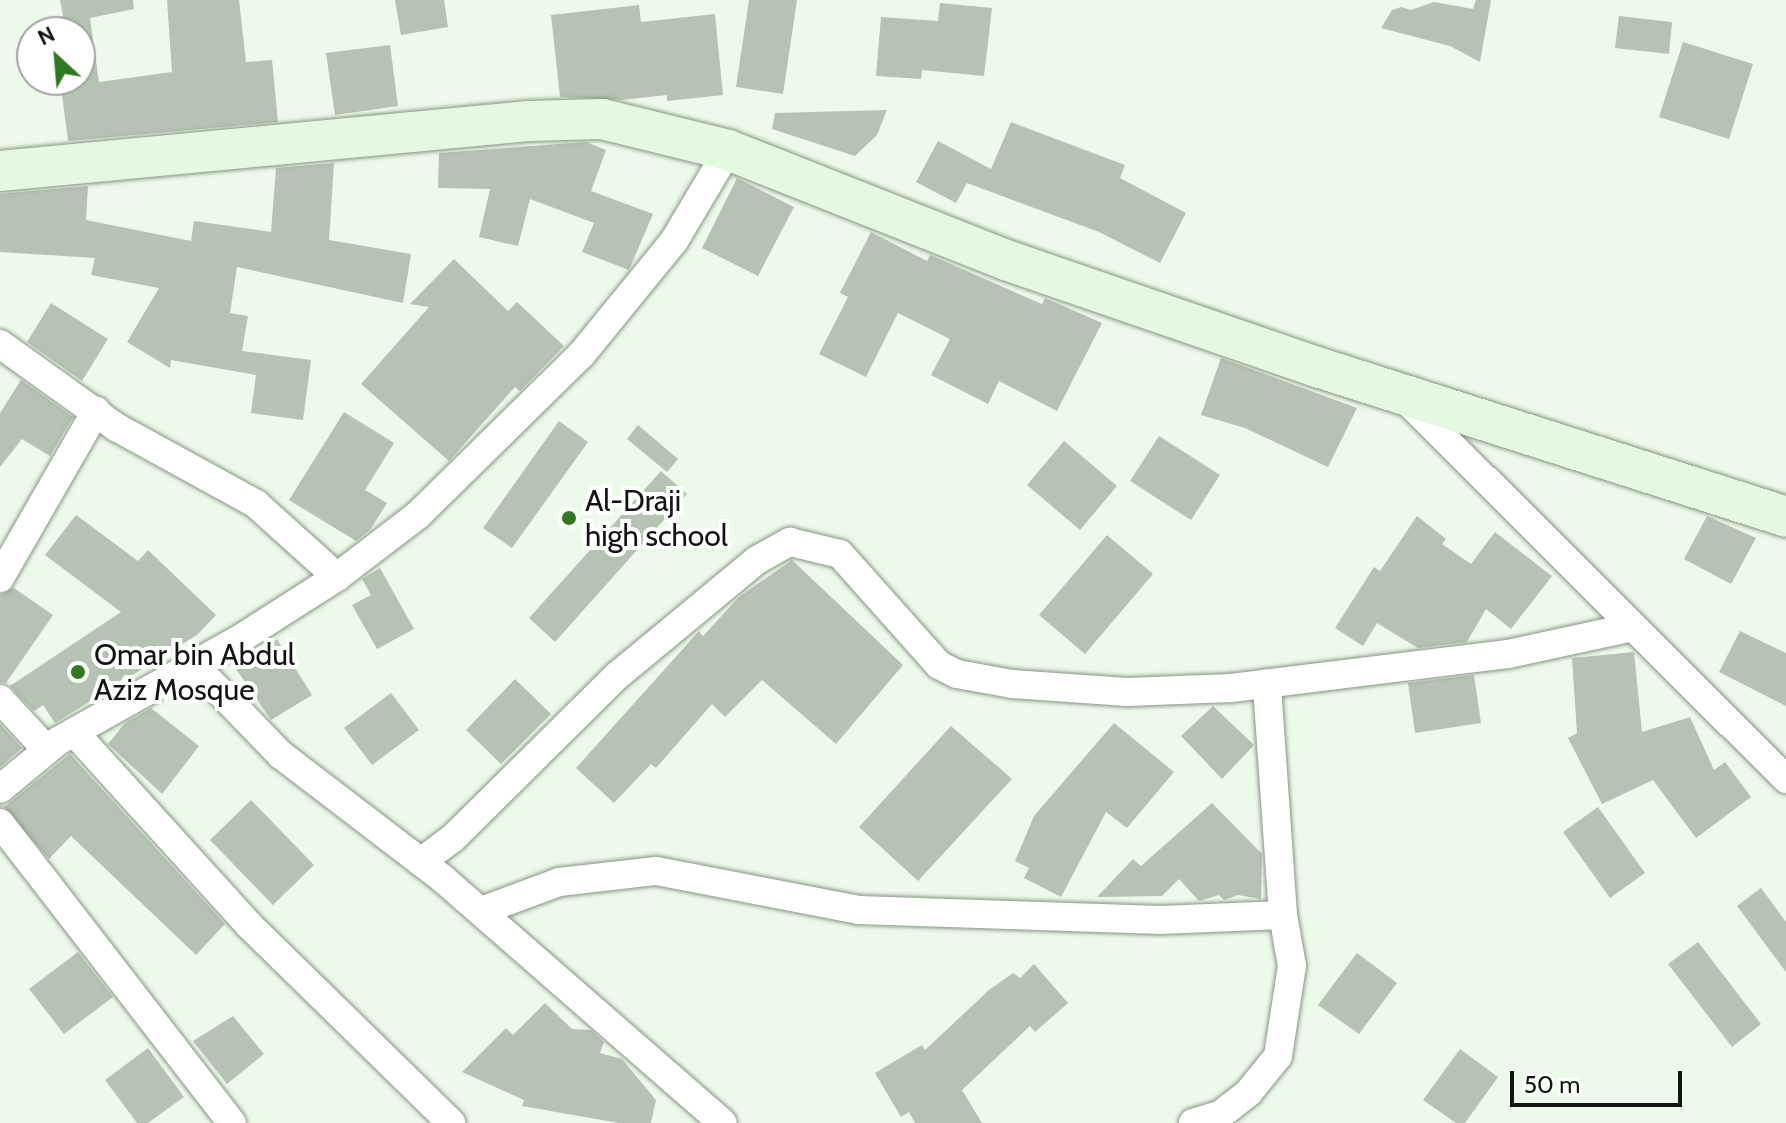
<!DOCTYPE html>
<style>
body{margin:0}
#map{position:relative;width:1786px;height:1123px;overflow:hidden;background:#ecfbe9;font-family:Cabin,sans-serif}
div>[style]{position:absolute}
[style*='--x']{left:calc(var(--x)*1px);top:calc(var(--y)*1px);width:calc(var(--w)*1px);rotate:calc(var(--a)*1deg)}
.building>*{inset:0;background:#b4c3b2}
.roads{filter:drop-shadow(0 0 2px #869483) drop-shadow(0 0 2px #869483)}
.minor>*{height:28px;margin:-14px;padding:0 14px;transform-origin:14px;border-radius:14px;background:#fff}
.secondary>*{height:40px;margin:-20px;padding:0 20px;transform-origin:20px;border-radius:20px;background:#e5f8e1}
.dots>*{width:22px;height:22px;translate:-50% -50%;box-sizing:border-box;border:4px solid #fff;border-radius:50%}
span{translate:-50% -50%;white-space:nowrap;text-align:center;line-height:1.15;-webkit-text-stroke:8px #fff;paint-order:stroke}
.poi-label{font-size:30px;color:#10160f}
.left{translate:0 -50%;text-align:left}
.north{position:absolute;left:16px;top:16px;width:80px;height:80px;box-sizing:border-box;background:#fff;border:2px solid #9fa29f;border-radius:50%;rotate:334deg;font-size:22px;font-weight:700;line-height:32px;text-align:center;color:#10160f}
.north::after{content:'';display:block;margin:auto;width:28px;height:36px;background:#2f7a20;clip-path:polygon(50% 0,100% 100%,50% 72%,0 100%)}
.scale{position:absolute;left:1510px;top:1071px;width:172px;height:36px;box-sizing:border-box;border:4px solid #10160f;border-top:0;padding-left:10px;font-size:24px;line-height:28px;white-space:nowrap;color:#10160f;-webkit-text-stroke:6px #fff;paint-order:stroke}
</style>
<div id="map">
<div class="building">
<div style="clip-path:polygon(60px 0,133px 0,134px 9px,90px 18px,99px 82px,172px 72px,167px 0,239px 0,246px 62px,272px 60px,278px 122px,68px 141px,60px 80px,80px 80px,80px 32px,66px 32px)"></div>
<div style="clip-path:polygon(395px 0,444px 0,448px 27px,401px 35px)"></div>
<div style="clip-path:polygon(749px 0,797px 0,783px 94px,736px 87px)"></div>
<div style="clip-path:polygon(1476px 0,1491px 0,1480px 62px,1450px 46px,1381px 28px,1392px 10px,1401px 7px,1411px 10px,1434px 2px,1473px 9px)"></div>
<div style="clip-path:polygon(940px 3px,992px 8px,984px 76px,922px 70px,921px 79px,876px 76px,881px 17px,938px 21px)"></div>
<div style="clip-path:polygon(639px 5px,641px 22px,715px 14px,723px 95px,667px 101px,667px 95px,621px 100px,560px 97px,551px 15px)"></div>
<div style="clip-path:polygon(1619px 16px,1672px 22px,1669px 54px,1615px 48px)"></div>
<div style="clip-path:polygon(1683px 42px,1753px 64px,1729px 139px,1659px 117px)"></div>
<div style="clip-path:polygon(390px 45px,398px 106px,335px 115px,326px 53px)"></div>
<div style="clip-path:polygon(887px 110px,877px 135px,855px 156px,772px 129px,775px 113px)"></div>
<div style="clip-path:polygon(1011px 122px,1125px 165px,1120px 178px,1186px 213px,1160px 263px,1099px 232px,967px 183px,956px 203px,916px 182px,938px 141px,991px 169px)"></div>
<div style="clip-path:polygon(586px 142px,606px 150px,591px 191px,653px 214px,629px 270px,582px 252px,594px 223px,530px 199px,518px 246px,479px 237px,490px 189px,438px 188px,439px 153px)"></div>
<div style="clip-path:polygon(334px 163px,329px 240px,411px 254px,403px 303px,237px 267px,230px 313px,248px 316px,242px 351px,311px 360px,303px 420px,251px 413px,256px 375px,171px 360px,170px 368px,127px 342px,159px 288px,91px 275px,95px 258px,0 252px,0 194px,88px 186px,86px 220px,191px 241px,194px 221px,271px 232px,276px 168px)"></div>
<div style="clip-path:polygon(737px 178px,794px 207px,758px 276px,702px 248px)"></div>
<div style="clip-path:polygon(871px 232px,927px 261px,930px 255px,1042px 304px,1045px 298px,1102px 323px,1057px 411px,999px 381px,988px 404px,931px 375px,950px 339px,898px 313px,866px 377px,819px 354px,848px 297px,840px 293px)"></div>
<div style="clip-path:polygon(454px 259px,508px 311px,517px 302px,564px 346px,520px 391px,515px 387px,449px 461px,361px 384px,429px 307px,410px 304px)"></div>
<div style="clip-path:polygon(51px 303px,108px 339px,82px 381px,27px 342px)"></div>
<div style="clip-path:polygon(1221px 358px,1357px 408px,1328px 467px,1245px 428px,1201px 415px)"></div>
<div style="clip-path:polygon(21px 380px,73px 417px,50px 456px,22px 439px,0 467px,0 413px)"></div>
<div style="clip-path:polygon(344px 412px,394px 443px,365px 490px,387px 503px,370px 530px,356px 541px,289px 500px)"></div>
<div style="clip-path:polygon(559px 421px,588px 442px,512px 548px,483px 528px)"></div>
<div style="clip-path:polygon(638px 425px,678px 459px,667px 472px,627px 439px)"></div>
<div style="clip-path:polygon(1159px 436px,1220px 475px,1191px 520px,1130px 481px)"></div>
<div style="clip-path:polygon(1064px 441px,1117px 486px,1080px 530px,1027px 485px)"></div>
<div style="clip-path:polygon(661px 471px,687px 494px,555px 642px,529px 618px)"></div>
<div style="clip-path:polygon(76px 515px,138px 561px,148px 550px,216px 615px,197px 635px,55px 723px,43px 705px,34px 711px,10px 686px,121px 612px,45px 555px)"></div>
<div style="clip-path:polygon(1417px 516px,1446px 539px,1442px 544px,1471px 564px,1495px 532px,1552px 576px,1511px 629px,1486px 609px,1467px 642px,1418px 648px,1377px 623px,1363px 646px,1335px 628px,1374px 567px,1380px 571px)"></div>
<div style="clip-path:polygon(1707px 516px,1756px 538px,1731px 584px,1684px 559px)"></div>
<div style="clip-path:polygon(1107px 535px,1153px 574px,1085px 654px,1039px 615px)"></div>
<div style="clip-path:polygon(792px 560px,903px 665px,836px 744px,762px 680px,725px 717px,712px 704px,656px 768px,651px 764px,614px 803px,576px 768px,699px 631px,703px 636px,739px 597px)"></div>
<div style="clip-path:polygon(380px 568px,414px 629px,377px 649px,352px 605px,371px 595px,362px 579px)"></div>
<div style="clip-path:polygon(14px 588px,53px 615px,6px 683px,0 682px,0 595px)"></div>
<div style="clip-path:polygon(1740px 631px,1786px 653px,1786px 706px,1719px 672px)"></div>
<div style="clip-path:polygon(277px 639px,312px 695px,271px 720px,234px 666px)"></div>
<div style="clip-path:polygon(1634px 652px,1642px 732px,1690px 717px,1714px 770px,1725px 762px,1751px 797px,1696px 838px,1653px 780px,1602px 804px,1568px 738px,1577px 733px,1572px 658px)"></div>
<div style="clip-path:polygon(1474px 675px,1481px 723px,1415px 733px,1408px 683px)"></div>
<div style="clip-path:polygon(515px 679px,551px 714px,501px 764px,466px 730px)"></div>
<div style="clip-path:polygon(391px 693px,419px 730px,372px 765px,344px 728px)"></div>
<div style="clip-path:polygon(1213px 706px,1254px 745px,1222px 779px,1181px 736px)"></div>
<div style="clip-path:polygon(151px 708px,199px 746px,162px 794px,108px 744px,125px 723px)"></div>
<div style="clip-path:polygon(1114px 723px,1174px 772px,1127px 828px,1106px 812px,1061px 897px,1024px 878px,1029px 868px,1015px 861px,1034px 816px)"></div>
<div style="clip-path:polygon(0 724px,22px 748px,0 767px)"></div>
<div style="clip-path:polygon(951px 726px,1012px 779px,918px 881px,859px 827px)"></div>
<div style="clip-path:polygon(70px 754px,225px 924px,196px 955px,71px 836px,49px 859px,4px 807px)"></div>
<div style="clip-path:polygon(251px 800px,314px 865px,273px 905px,210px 840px)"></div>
<div style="clip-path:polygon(1212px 803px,1262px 854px,1261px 899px,1238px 895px,1224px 900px,1219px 895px,1199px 901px,1179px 879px,1162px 896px,1097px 897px,1133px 859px,1141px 866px)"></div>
<div style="clip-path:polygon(1598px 807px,1645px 873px,1610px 898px,1563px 832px)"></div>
<div style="clip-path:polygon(1761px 888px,1786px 922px,1786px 972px,1737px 906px)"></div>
<div style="clip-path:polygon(1698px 942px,1761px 1024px,1732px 1047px,1668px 964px)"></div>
<div style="clip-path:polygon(78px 952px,113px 997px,64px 1034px,29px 989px)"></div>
<div style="clip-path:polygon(1357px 953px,1397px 983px,1359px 1034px,1318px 1005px)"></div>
<div style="clip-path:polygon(1034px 964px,1068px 1003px,1035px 1032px,1030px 1026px,962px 1090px,982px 1123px,915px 1123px,909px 1112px,901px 1117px,875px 1073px,922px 1045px,925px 1050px,989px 990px,1013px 973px,1020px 978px)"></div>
<div style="clip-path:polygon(545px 1003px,572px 1029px,591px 1030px,604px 1042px,600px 1053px,622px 1059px,656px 1100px,651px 1123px,619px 1123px,522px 1106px,524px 1100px,462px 1072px,506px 1028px,513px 1035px)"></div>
<div style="clip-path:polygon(233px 1016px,264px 1054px,227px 1084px,193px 1041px)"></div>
<div style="clip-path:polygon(148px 1048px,184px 1097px,148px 1123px,137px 1123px,105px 1080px)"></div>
<div style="clip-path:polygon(1460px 1049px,1498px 1077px,1465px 1123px,1456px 1123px,1423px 1100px)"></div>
</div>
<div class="roads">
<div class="minor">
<div style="--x:0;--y:344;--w:143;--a:35.6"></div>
<div style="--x:116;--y:427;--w:160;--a:28.8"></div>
<div style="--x:256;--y:504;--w:109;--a:42"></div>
<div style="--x:1403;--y:397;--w:541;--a:44.93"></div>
<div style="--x:0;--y:578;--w:193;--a:-60.1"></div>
<div style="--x:194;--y:665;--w:125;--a:46"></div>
<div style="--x:281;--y:755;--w:204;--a:37.4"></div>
<div style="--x:443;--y:879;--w:371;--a:41.1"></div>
<div style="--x:0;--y:699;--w:69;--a:47.3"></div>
<div style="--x:74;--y:732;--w:261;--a:47.8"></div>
<div style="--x:249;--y:925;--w:283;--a:44.4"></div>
<div style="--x:0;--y:789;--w:75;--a:-39.6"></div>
<div style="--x:58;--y:741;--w:212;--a:-29.3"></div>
<div style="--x:243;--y:637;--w:112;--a:-32.6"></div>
<div style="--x:337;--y:577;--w:103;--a:-37.5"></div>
<div style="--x:419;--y:514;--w:227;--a:-44.5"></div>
<div style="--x:581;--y:355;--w:147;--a:-50.8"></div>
<div style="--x:674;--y:241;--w:106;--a:-59.3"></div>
<div style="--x:0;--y:823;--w:379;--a:52.3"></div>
<div style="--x:421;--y:862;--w:39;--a:-37"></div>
<div style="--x:452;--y:839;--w:233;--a:-44.7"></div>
<div style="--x:618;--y:675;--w:180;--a:-39.6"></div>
<div style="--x:757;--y:560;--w:38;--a:-29"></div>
<div style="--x:790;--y:542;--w:51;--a:13.5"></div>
<div style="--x:840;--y:554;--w:149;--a:48.3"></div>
<div style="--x:939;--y:665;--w:20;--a:27"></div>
<div style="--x:957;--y:674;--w:56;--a:10.3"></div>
<div style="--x:1012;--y:684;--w:115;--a:4"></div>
<div style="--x:1127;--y:692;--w:104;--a:-2.2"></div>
<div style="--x:1231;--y:688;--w:279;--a:-7"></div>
<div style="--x:1508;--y:654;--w:128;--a:-12.2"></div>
<div style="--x:481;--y:911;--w:83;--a:-20.4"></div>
<div style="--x:559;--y:882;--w:98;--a:-6.5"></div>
<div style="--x:656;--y:871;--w:206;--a:10.9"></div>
<div style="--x:858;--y:910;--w:302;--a:1.9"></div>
<div style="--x:1160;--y:920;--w:123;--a:-2.3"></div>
<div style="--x:1283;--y:915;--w:232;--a:-94"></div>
<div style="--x:1193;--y:1123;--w:28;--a:-17"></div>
<div style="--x:1220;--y:1115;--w:37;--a:-38"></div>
<div style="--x:1249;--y:1092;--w:46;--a:-51.1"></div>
<div style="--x:1278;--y:1056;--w:91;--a:-81.2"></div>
<div style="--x:1292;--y:966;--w:52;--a:-100"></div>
</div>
<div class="secondary">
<div style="--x:0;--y:171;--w:531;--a:-5.4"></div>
<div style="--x:529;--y:121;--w:73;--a:-1.6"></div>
<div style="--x:602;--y:119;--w:130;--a:13.8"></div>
<div style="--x:728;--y:150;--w:299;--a:21.6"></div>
<div style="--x:1006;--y:260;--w:329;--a:19"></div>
<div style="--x:1317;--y:367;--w:492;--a:17.7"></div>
</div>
</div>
<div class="dots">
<div style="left:569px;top:518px;background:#2f7a20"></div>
<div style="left:78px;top:672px;background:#2f7a20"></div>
</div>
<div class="poi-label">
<span class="left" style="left:585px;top:518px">Al-Draji<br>high school</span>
<span class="left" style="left:94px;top:672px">Omar bin Abdul<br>Aziz Mosque</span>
</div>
<div class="north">N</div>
<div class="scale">50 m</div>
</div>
